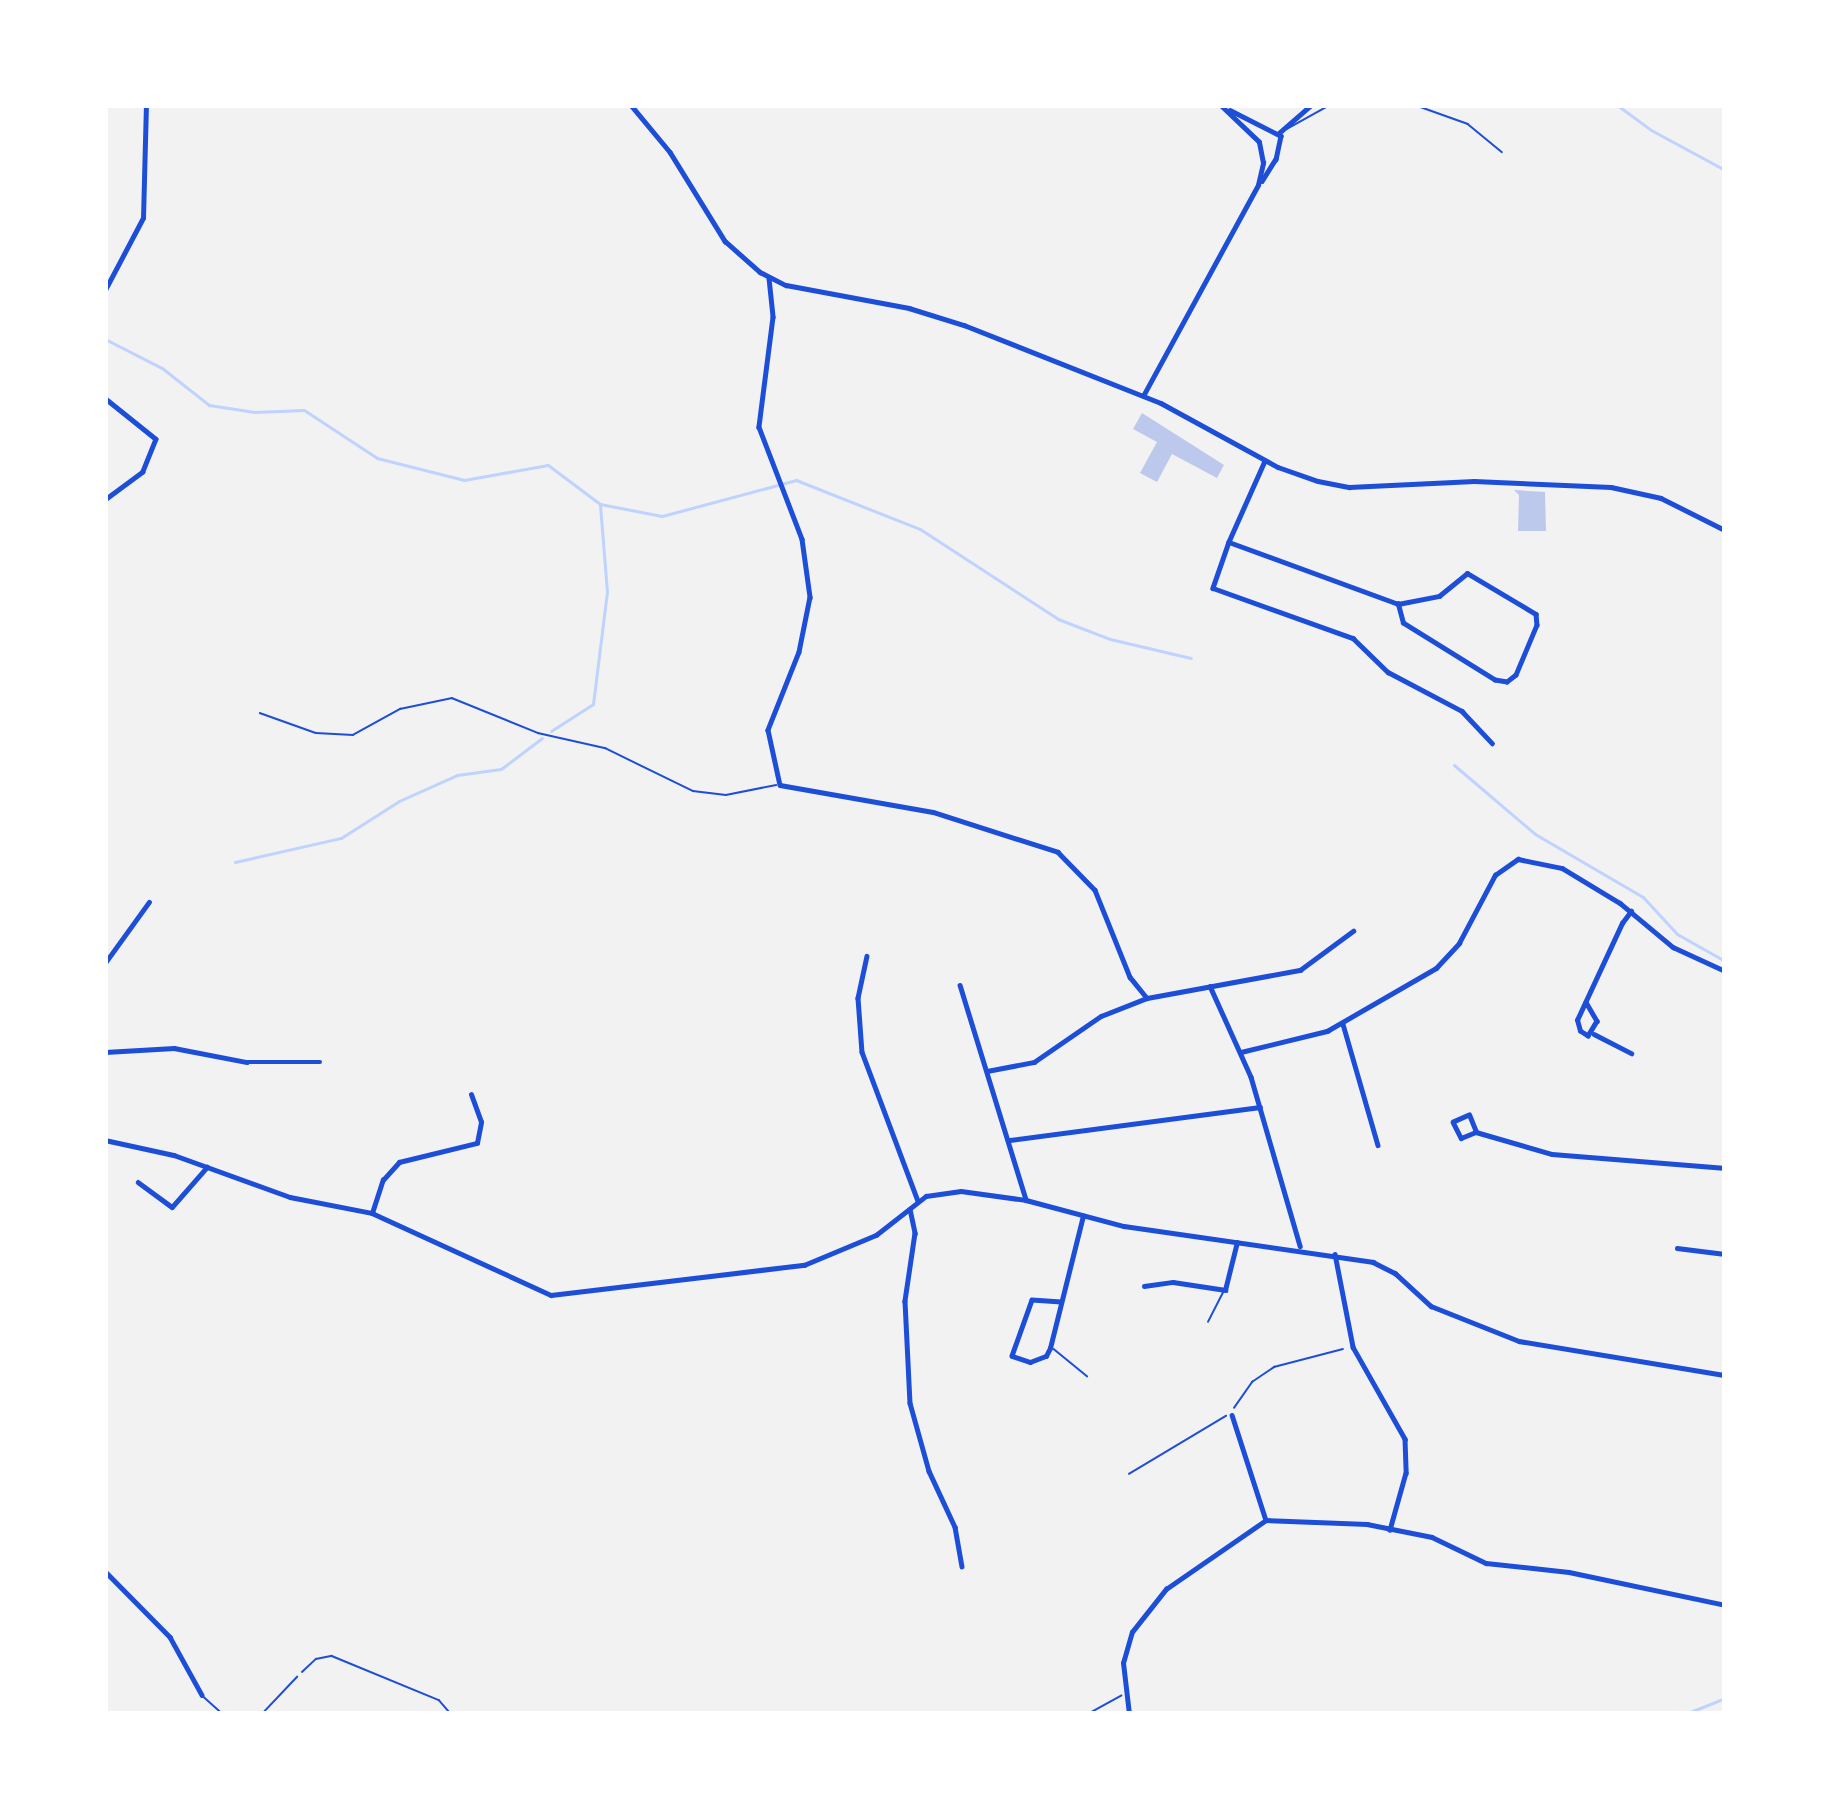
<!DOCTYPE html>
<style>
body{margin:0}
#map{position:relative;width:1830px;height:1819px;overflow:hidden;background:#f2f2f2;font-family:"IBM Plex Sans",sans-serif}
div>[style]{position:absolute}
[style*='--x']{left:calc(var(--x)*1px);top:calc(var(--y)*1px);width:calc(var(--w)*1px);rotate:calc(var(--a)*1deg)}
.stream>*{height:3px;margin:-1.5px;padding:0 1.5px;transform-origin:1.5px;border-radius:1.5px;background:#bfd3fe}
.building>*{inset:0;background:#bdc9ec}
.path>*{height:1.5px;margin:-0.75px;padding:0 0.75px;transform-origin:0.75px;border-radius:0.75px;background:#1d4ed8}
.service>*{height:1.5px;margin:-0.75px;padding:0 0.75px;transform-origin:0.75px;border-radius:0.75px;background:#1d4ed8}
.minor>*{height:4.5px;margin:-2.25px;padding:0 2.25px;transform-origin:2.25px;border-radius:2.25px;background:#1d4ed8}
.tertiary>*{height:4.5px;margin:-2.25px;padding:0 2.25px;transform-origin:2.25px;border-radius:2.25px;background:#1d4ed8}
span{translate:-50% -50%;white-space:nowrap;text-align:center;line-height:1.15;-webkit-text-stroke:10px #fff;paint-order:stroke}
.frame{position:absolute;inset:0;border:108px solid #fff;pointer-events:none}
</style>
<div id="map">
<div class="stream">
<div style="--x:1617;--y:105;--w:42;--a:36.3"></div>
<div style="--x:1651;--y:130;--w:84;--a:28.4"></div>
<div style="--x:105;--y:339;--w:64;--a:27"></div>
<div style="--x:162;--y:368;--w:60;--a:38.2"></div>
<div style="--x:209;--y:405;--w:46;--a:8.8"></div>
<div style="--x:254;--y:412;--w:50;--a:-2.3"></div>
<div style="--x:304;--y:410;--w:87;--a:33.3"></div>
<div style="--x:377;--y:458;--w:90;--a:14.2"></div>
<div style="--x:464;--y:480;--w:85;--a:-10.1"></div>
<div style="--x:548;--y:465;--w:65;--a:36.9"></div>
<div style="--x:600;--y:504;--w:63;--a:11"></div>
<div style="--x:662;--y:516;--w:139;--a:-15"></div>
<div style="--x:796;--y:480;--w:133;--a:21.6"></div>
<div style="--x:920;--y:529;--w:165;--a:33.1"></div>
<div style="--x:1058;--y:619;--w:56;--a:21"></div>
<div style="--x:1110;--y:639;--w:83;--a:13.2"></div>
<div style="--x:551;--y:731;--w:50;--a:-32.7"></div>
<div style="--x:593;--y:704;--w:113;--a:-82.9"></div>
<div style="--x:607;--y:592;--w:87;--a:-94.6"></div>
<div style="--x:1454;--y:765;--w:106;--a:40.4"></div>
<div style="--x:1535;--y:834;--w:125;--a:30.3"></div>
<div style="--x:1643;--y:897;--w:50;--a:47.4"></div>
<div style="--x:1677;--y:934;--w:55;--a:29.4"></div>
<div style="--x:235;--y:862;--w:109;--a:-12.8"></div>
<div style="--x:341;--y:838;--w:69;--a:-32.5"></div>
<div style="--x:399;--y:801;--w:64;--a:-24.1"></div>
<div style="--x:457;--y:775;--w:44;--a:-7.8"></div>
<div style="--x:501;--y:769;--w:51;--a:-37.1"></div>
<div style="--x:1685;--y:1714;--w:43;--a:-21.8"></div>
</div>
<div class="building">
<div style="clip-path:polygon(1142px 413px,1224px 465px,1217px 478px,1172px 454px,1157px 482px,1140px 473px,1157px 442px,1133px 429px)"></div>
<div style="clip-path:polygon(1514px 490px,1545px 492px,1546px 531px,1518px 531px,1519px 495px)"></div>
</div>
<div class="path">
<div style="--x:1234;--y:1408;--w:32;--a:-55"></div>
<div style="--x:1252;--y:1382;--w:27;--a:-34"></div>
<div style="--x:1274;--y:1367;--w:71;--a:-14.6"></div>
<div style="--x:1129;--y:1474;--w:113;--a:-30.9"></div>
<div style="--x:302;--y:1672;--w:19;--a:-43"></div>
<div style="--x:316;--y:1659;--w:16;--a:-11"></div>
<div style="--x:332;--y:1656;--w:116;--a:22.4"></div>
<div style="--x:439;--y:1700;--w:18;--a:49"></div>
</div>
<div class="service">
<div style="--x:1415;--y:105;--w:56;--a:19.7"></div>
<div style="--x:1468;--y:124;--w:44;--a:39.5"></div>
<div style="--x:1287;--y:129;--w:49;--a:-29.2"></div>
<div style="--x:260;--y:713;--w:59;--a:19.7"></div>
<div style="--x:316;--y:733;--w:37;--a:3"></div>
<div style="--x:353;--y:735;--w:54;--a:-29"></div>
<div style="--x:400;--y:709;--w:53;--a:-11.9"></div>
<div style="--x:452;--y:698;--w:93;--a:22.1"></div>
<div style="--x:538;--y:733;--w:69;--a:12.6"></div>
<div style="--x:605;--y:748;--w:98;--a:26"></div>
<div style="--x:693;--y:791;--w:33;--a:7"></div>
<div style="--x:726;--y:795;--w:51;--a:-11.3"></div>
<div style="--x:1208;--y:1322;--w:33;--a:-63"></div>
<div style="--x:1054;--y:1349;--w:43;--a:39.3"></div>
<div style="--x:204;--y:1697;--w:25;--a:42"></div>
<div style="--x:262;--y:1714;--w:51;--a:-46.6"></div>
<div style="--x:1088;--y:1714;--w:38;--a:-29"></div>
</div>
<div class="minor">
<div style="--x:1230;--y:110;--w:57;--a:27"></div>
<div style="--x:1281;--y:136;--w:24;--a:102"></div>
<div style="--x:1276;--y:159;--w:26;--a:122"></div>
<div style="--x:1279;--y:133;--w:43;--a:-41.2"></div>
<div style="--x:769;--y:278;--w:39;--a:84"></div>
<div style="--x:773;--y:317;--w:111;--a:97.3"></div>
<div style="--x:759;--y:427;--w:120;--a:69"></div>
<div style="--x:802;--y:539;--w:59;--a:82.1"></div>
<div style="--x:810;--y:597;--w:56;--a:101.3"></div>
<div style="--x:799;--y:652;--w:84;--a:111.7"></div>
<div style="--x:768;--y:730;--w:56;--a:77.7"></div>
<div style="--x:780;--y:785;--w:155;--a:10"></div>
<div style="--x:933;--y:812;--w:131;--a:17.7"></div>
<div style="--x:1058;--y:852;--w:53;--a:45.8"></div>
<div style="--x:1095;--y:890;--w:94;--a:68.1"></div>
<div style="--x:1130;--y:977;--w:27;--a:51"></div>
<div style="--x:105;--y:290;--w:81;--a:-62.2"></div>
<div style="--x:143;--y:218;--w:113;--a:-88.5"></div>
<div style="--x:1143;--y:396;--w:240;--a:-61.4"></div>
<div style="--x:1258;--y:185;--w:23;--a:-77"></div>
<div style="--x:1263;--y:163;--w:21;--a:-101"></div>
<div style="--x:1259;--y:142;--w:54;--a:-136.5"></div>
<div style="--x:105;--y:398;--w:65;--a:38.8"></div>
<div style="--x:156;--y:439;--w:35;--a:112"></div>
<div style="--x:143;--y:472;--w:47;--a:143.6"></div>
<div style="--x:1265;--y:461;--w:89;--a:114"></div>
<div style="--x:1229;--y:542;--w:180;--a:20.1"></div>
<div style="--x:1229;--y:542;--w:49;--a:109.2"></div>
<div style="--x:1213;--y:588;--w:149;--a:19.7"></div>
<div style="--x:1353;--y:638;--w:49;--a:44.2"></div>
<div style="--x:1388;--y:672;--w:84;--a:27.8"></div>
<div style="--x:1462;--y:711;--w:44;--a:46.8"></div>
<div style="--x:1467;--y:573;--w:80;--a:30.7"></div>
<div style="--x:1536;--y:614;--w:11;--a:85"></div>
<div style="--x:1537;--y:625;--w:54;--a:112.8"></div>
<div style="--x:1516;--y:675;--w:11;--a:142"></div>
<div style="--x:1507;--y:682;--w:12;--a:-171"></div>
<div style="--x:1495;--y:680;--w:108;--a:-148.2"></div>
<div style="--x:1403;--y:623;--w:20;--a:-105"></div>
<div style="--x:1398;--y:604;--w:42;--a:-11"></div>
<div style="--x:1439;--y:596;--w:36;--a:-39"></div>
<div style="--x:867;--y:956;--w:43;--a:102.1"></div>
<div style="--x:858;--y:998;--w:54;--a:85.8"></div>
<div style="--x:862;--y:1052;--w:159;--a:69.4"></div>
<div style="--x:105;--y:963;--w:75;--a:-54.2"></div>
<div style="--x:960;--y:985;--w:225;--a:72.9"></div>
<div style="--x:1210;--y:986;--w:100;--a:65.7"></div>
<div style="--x:1251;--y:1077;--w:176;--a:73.8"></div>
<div style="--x:1586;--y:1002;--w:22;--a:60"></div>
<div style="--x:1597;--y:1021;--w:17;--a:121"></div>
<div style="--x:1588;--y:1036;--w:9;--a:-148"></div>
<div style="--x:1580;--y:1031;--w:11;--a:-105"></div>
<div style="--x:1577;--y:1020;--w:107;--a:-65.1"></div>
<div style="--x:1622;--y:923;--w:15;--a:-53"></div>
<div style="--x:1343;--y:1024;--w:126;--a:73.9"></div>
<div style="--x:1594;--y:1034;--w:42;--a:27.2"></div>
<div style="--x:105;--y:1052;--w:69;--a:-3.3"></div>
<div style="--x:174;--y:1048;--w:74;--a:10.9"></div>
<div style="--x:247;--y:1062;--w:73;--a:0"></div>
<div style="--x:1241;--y:1052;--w:89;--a:-13.7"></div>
<div style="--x:1327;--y:1031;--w:126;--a:-30"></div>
<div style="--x:1436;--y:968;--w:34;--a:-47"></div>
<div style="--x:1459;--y:943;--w:77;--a:-62.1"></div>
<div style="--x:1495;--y:875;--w:28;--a:-35"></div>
<div style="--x:1518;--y:859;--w:45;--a:11.6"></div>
<div style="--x:1562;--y:868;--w:68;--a:31.1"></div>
<div style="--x:1620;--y:903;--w:69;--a:39.7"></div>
<div style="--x:1673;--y:947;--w:57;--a:24.8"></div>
<div style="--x:987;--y:1071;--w:48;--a:-10.8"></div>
<div style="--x:1034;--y:1062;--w:81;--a:-34.5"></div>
<div style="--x:1101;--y:1016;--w:49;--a:-21.4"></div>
<div style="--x:1147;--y:998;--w:156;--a:-10.4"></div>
<div style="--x:1300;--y:970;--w:66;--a:-36.3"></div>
<div style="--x:1476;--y:1132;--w:18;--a:-112"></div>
<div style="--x:1469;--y:1115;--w:17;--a:156"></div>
<div style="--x:1453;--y:1122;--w:18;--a:63"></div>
<div style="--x:1461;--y:1138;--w:16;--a:-22"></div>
<div style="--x:1476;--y:1132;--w:79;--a:16.1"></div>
<div style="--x:1552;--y:1154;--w:174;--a:4.6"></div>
<div style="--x:105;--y:1140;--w:71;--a:12.3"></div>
<div style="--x:174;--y:1155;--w:123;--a:19.9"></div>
<div style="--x:290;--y:1197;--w:84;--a:11"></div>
<div style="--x:372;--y:1213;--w:197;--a:24.6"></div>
<div style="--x:551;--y:1295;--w:255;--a:-6.8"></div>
<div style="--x:804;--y:1265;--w:78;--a:-22.6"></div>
<div style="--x:876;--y:1235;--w:63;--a:-38"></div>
<div style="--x:926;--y:1196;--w:35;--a:-8"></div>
<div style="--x:961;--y:1191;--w:66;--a:7.9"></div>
<div style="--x:1026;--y:1200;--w:101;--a:14.9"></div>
<div style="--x:1124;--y:1226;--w:252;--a:8.2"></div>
<div style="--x:1373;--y:1262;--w:25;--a:27"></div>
<div style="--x:1395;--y:1273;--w:49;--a:42.5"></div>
<div style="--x:1431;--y:1306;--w:95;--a:21.7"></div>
<div style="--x:1519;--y:1341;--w:209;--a:9.4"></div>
<div style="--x:1010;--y:1140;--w:252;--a:-7.5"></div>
<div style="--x:138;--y:1182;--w:42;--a:36.3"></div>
<div style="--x:172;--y:1207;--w:53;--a:-48.8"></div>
<div style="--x:910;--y:1209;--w:25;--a:78"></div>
<div style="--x:915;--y:1233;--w:69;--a:98.4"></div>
<div style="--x:905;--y:1301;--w:102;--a:87.2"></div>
<div style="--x:910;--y:1403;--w:71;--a:74.4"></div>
<div style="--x:929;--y:1471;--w:62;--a:65.1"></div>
<div style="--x:955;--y:1527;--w:40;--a:80"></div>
<div style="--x:372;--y:1213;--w:35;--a:-72"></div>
<div style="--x:383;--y:1180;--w:24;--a:-48"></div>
<div style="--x:399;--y:1162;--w:80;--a:-13.7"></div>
<div style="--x:477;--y:1143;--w:21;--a:-79"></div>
<div style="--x:481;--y:1122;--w:29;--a:-110"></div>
<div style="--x:1677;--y:1248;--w:48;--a:7.1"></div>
<div style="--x:1335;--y:1254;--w:95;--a:79"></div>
<div style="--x:1353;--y:1347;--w:106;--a:60.5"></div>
<div style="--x:1405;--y:1439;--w:34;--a:88"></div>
<div style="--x:1406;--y:1473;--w:59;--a:105.7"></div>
<div style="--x:1144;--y:1286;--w:29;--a:-8"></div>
<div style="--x:1173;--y:1282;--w:53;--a:8.7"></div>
<div style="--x:1225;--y:1290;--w:49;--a:-76"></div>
<div style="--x:1061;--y:1302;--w:29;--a:-176"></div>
<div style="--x:1032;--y:1300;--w:59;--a:109.7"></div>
<div style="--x:1012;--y:1356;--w:19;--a:18"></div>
<div style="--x:1030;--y:1362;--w:17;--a:-21"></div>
<div style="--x:1046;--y:1356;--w:9;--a:-63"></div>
<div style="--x:1050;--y:1348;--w:136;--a:-76"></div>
<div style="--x:1232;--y:1415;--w:110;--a:72.1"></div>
<div style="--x:1266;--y:1520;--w:101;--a:2.3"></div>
<div style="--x:1367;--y:1524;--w:66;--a:11.3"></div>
<div style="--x:1432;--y:1537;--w:60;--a:25.7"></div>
<div style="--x:1486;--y:1563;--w:83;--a:6.2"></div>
<div style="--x:1569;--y:1572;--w:159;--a:11.9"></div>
<div style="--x:105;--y:1571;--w:93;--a:45.4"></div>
<div style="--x:170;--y:1637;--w:66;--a:61.1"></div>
<div style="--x:1129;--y:1714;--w:51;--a:-96.7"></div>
<div style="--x:1123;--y:1663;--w:32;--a:-74"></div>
<div style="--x:1132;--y:1632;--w:55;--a:-51.7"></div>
<div style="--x:1166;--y:1589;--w:121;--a:-34.6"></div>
</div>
<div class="tertiary">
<div style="--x:631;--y:105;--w:61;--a:50.3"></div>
<div style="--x:670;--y:152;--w:105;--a:58.3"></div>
<div style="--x:725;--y:241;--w:47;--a:41.5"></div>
<div style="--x:760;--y:272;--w:29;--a:27"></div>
<div style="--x:786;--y:285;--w:125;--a:10.6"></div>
<div style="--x:909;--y:308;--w:58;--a:17.2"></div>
<div style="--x:964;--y:325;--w:212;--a:21.6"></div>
<div style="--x:1161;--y:403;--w:133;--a:28.7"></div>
<div style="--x:1278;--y:467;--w:42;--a:19.3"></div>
<div style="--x:1318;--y:481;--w:32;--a:11"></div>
<div style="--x:1349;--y:487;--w:125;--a:-2.7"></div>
<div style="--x:1474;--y:481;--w:137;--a:2.5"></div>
<div style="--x:1611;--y:487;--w:51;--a:12.4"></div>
<div style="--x:1661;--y:498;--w:72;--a:26.6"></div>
</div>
<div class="frame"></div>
</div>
